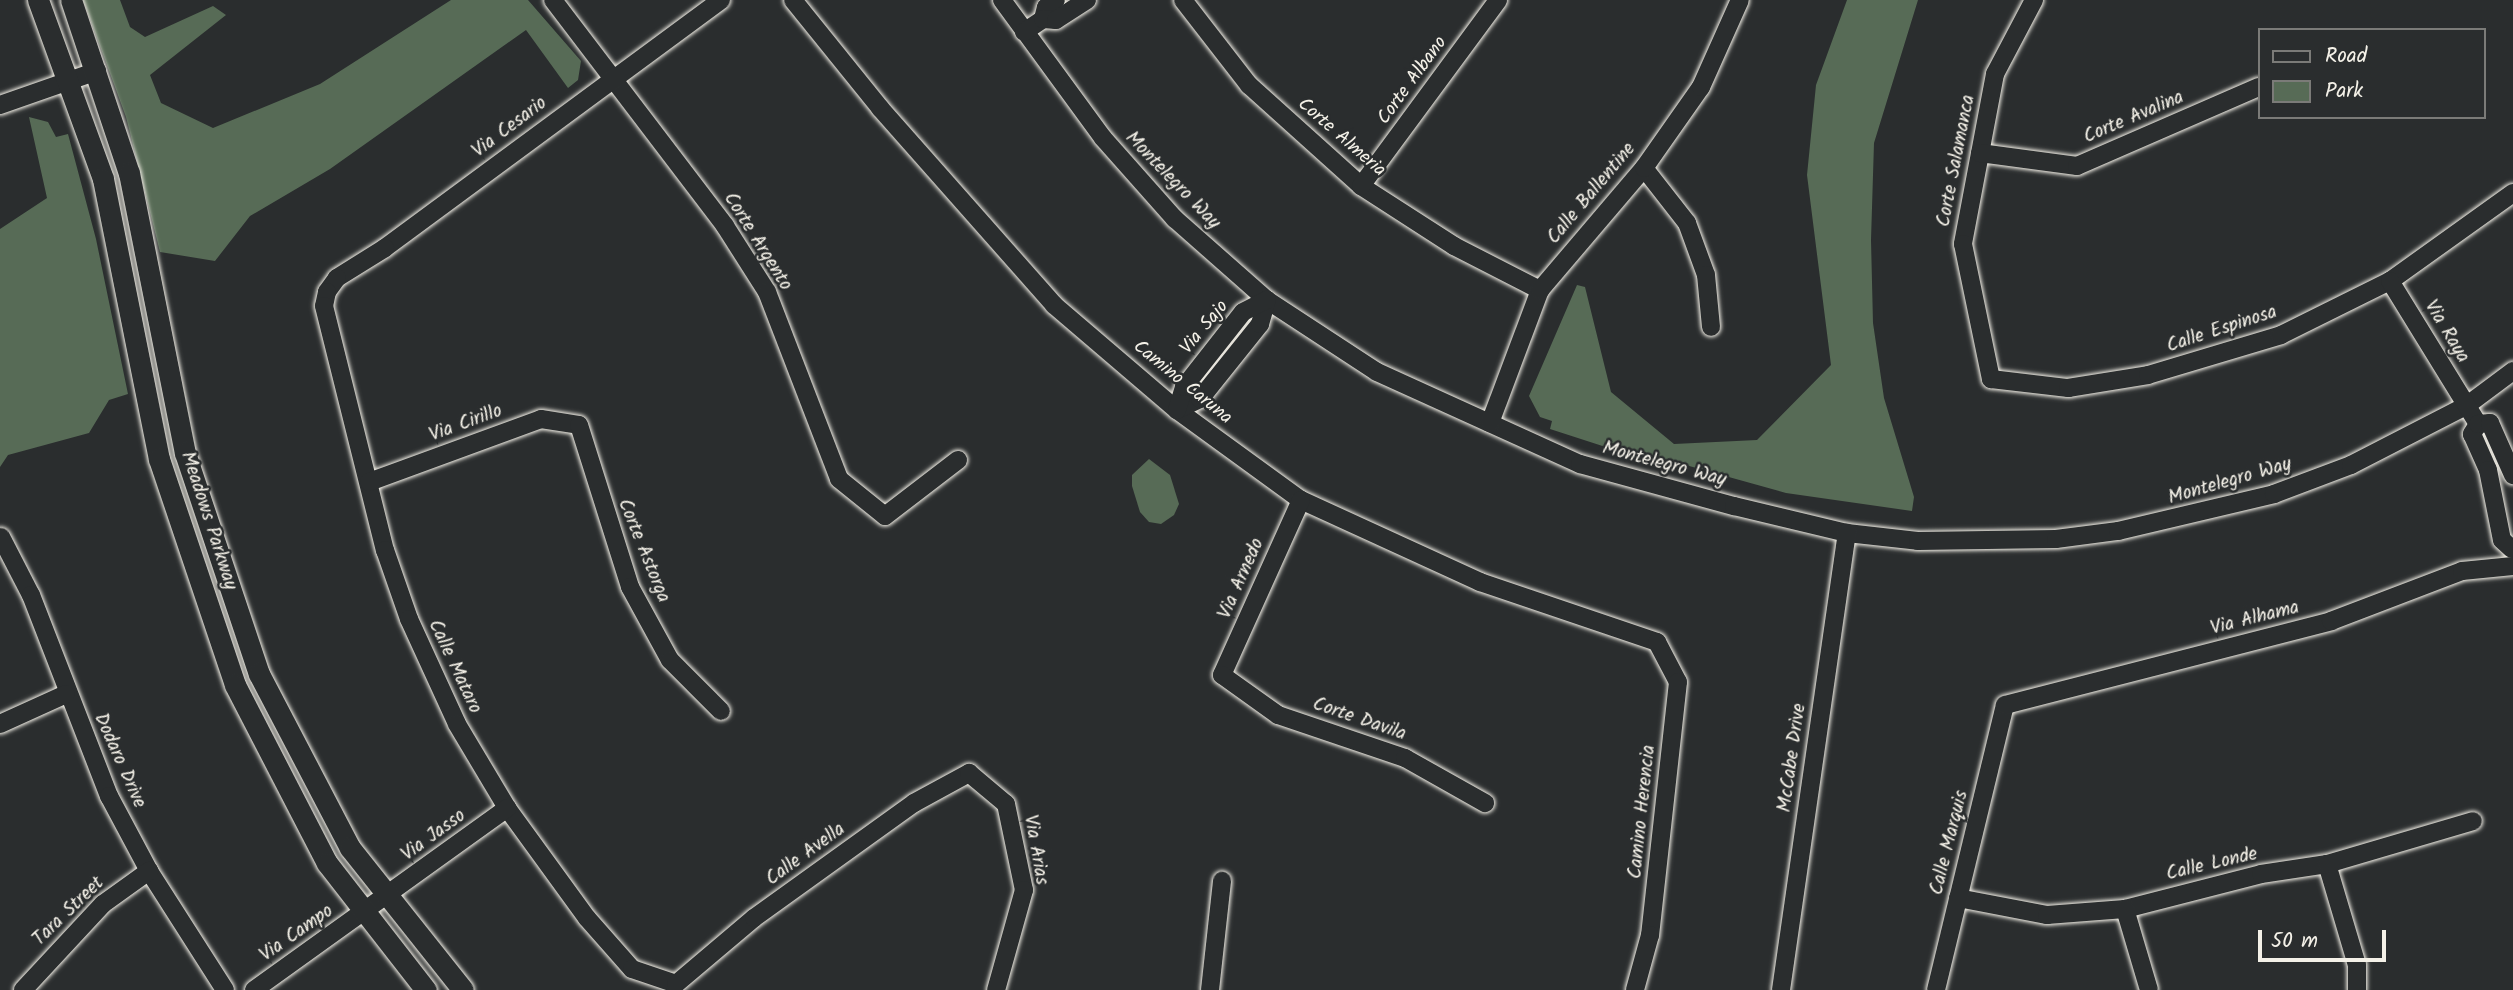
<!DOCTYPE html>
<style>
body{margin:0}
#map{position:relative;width:2513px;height:990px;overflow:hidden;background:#2a2d2e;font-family:Kalam,sans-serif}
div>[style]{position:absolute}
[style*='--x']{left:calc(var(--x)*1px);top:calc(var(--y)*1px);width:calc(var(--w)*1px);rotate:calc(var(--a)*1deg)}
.green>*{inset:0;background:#576b56}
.roads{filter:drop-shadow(0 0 2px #f4f1e8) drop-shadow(0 0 2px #f4f1e8)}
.minor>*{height:18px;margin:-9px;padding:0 9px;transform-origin:9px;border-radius:9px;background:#2a2d2e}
.major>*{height:21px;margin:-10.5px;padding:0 10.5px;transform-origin:10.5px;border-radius:10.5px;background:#2a2d2e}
span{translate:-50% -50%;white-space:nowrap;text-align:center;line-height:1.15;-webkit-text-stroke:5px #2a2d2e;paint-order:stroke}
.street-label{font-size:19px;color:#f4f1e8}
.legend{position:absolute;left:2258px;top:28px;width:228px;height:91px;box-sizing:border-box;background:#2a2d2e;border:2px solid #7b7b78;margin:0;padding:9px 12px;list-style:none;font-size:21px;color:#f4f1e8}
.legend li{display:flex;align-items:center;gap:14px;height:35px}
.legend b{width:35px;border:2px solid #7b7b78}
.scale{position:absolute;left:2258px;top:930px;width:128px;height:32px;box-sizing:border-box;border:4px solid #f4f1e8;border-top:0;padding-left:9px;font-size:21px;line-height:24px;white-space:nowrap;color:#f4f1e8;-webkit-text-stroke:5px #2a2d2e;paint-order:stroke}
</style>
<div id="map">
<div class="green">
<div style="clip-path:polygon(83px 0,120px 0,130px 27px,145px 37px,213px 6px,226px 15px,150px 75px,161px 103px,213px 128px,320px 84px,451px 0,528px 0,581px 61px,578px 80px,568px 88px,526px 30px,330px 169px,250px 216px,215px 261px,160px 252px,126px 117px)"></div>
<div style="clip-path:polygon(1847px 0,1918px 0,1874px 143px,1871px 240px,1873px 323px,1884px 398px,1914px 497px,1912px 511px,1786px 493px,1664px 459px,1655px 463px,1550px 429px,1552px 421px,1540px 417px,1529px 396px,1577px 285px,1585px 287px,1611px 392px,1674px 444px,1757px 440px,1831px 365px,1807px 175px,1816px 85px)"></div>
<div style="clip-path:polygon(29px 117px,48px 122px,56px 137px,68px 134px,96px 239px,128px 394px,109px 400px,89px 433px,8px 455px,0 467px,0 229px,47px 198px)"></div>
<div style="clip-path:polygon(1149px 459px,1170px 475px,1179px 504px,1174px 515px,1161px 524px,1149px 522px,1140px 512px,1132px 486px,1132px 475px)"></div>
</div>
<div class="roads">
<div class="minor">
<div style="--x:553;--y:0;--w:284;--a:52.7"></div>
<div style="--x:725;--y:226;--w:78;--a:57.5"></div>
<div style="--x:767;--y:292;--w:200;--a:68.9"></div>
<div style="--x:839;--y:479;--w:59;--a:38.8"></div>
<div style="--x:885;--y:516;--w:92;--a:-37.5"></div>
<div style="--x:721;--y:0;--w:418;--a:143.6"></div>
<div style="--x:385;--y:248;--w:57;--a:148"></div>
<div style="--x:337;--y:278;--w:17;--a:126"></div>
<div style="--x:327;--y:292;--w:14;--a:102"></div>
<div style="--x:324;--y:306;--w:252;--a:76"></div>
<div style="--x:385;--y:550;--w:73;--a:70.8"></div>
<div style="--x:409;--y:619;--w:115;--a:65.4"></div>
<div style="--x:457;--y:724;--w:98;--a:59.2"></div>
<div style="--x:507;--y:808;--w:136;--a:54"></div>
<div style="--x:587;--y:918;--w:68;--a:48.6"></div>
<div style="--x:632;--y:969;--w:46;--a:18.8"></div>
<div style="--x:676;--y:984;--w:102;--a:-40.2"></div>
<div style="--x:754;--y:918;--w:197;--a:-35.7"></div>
<div style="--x:914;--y:803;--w:63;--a:-28.6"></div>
<div style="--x:969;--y:773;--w:48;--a:40"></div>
<div style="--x:1006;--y:804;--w:88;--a:78.2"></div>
<div style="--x:1024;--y:890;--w:104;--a:105.6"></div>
<div style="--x:793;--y:0;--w:139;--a:51.1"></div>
<div style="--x:880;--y:108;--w:263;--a:48.5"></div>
<div style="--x:1054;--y:305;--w:162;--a:40.5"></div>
<div style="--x:1177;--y:410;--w:153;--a:36"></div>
<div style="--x:1301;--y:500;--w:197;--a:24.6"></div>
<div style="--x:1480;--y:582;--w:187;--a:18.7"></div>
<div style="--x:1657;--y:642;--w:45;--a:62.3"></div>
<div style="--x:1678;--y:682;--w:255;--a:96.3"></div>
<div style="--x:1650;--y:935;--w:57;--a:105.3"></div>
<div style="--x:1002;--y:0;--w:171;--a:53.8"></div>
<div style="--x:1103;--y:138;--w:108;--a:48.4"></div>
<div style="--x:1175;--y:219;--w:123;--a:41.4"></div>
<div style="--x:1267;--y:300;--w:131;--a:33.2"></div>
<div style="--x:1377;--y:372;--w:223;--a:24.4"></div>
<div style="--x:1580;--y:464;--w:160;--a:15.3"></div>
<div style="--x:1734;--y:506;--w:116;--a:13.4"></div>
<div style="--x:1847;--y:533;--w:71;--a:6.4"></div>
<div style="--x:1918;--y:541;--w:138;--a:-0.8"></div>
<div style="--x:2056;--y:539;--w:63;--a:-7.4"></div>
<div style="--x:2118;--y:531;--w:160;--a:-13.3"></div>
<div style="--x:2274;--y:494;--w:82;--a:-20.6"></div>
<div style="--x:2351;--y:465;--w:129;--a:-27.2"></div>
<div style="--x:2466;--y:406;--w:59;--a:-36.7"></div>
<div style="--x:1183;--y:0;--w:108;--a:52.2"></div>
<div style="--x:1249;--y:85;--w:151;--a:42"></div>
<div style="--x:1361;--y:186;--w:111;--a:32.8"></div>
<div style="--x:1454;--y:246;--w:97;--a:27.1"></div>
<div style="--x:2034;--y:0;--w:84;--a:117.8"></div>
<div style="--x:1995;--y:74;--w:173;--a:100.7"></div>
<div style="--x:1963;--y:244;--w:138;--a:78.3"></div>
<div style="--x:1991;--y:379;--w:78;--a:6.7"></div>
<div style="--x:2068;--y:388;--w:81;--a:-9.2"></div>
<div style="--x:2148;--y:375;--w:139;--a:-16.7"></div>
<div style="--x:2281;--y:335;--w:122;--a:-26.4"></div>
<div style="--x:2390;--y:281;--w:151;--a:-35.6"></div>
<div style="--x:1043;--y:19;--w:12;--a:-76"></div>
<div style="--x:1046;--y:7;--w:12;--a:-35"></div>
<div style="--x:1024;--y:32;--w:23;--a:-34"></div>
<div style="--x:1043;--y:19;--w:13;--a:4"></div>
<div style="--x:1056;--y:20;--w:37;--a:-33"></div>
<div style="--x:0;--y:105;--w:103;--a:-19.3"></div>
<div style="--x:1980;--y:153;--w:98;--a:7.6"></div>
<div style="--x:2077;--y:166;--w:198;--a:-23.5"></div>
<div style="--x:1644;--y:168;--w:70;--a:52"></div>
<div style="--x:1687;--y:223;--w:55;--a:69.9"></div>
<div style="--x:1706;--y:275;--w:52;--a:84.5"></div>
<div style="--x:1361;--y:186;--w:231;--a:-53.6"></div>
<div style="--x:2390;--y:281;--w:168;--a:58.4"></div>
<div style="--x:1177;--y:410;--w:25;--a:-26"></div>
<div style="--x:1200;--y:399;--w:96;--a:-51.3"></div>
<div style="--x:1260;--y:324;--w:25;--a:-74"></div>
<div style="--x:1177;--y:410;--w:24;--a:-73"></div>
<div style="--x:1184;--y:387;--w:95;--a:-51.8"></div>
<div style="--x:1243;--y:312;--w:27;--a:-27"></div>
<div style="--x:1490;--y:423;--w:142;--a:-69.4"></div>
<div style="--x:1540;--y:290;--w:160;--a:-49.6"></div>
<div style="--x:1644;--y:168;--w:99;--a:-54.9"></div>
<div style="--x:1701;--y:87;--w:95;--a:-65.9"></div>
<div style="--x:2478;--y:424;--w:12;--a:121"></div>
<div style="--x:2472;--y:434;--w:39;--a:66"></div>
<div style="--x:2488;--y:470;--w:71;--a:78.7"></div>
<div style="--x:2502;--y:540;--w:13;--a:42"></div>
<div style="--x:2478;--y:424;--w:12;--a:-5"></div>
<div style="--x:2490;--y:423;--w:57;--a:66.1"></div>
<div style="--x:369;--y:482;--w:183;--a:-20.1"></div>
<div style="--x:541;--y:419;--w:38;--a:9"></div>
<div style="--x:579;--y:425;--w:170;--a:72.5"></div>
<div style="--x:630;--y:587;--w:83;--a:61.3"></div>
<div style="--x:670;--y:660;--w:72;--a:45"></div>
<div style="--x:1301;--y:500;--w:192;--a:114.3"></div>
<div style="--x:1222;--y:675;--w:69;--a:35.5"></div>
<div style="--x:1278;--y:715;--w:134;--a:18.7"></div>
<div style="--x:1405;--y:758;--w:92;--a:29.4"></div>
<div style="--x:1;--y:537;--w:65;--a:62.7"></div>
<div style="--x:31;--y:595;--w:216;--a:68.8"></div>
<div style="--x:109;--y:796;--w:85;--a:61.9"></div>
<div style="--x:149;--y:871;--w:141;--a:57.4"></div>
<div style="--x:0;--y:724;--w:72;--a:-24.4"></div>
<div style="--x:2327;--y:864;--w:105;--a:73.5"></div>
<div style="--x:2357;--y:965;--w:25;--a:90"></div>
<div style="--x:1958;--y:898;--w:91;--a:10.8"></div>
<div style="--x:2047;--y:915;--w:78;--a:-4.4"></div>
<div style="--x:2125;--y:909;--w:140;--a:-14.4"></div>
<div style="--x:2261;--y:874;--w:67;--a:-8.6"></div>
<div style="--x:2327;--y:864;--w:152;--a:-16.4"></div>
<div style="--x:2125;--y:909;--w:84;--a:73.5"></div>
<div style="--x:23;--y:990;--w:117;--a:-47.1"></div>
<div style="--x:103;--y:904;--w:57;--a:-35.7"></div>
<div style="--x:254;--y:990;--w:312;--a:-35.7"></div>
<div style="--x:1210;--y:990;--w:110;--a:-83.7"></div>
<div style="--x:1781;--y:990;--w:462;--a:-81.8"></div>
<div style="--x:1936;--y:990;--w:293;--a:-76.4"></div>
<div style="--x:2005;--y:705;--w:337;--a:-14.4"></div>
<div style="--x:2331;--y:621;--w:140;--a:-20.9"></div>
<div style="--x:2462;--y:571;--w:51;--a:-5.6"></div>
</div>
<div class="major">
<div style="--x:38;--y:0;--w:190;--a:70"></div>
<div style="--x:103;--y:179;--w:286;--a:78.7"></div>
<div style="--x:159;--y:459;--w:238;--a:71.4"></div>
<div style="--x:235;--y:685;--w:200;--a:62.7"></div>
<div style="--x:327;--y:863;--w:161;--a:52.1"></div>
<div style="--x:71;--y:0;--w:182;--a:71.5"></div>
<div style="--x:129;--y:173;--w:286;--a:78.7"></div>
<div style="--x:185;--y:453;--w:233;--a:71.5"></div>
<div style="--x:259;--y:674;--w:196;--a:62.4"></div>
<div style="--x:350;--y:848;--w:181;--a:51.5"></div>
</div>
</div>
<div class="street-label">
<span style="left:1413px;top:81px;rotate:-54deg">Corte Albano</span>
<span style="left:2134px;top:118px;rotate:-23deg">Corte Avalina</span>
<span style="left:510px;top:128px;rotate:-37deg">Via Cesario</span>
<span style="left:1341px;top:138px;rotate:41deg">Corte Almeria</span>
<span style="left:1957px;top:161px;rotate:-79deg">Corte Salamanca</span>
<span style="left:1172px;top:181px;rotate:46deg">Montelegro Way</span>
<span style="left:1592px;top:194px;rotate:-50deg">Calle Ballentine</span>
<span style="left:757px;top:242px;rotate:58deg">Corte Argento</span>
<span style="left:1205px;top:328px;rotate:-50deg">Via Sajo</span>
<span style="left:2222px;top:330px;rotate:-18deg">Calle Espinosa</span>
<span style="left:2446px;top:332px;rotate:59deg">Via Raya</span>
<span style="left:1182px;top:383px;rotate:39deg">Camino Caruna</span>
<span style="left:466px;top:424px;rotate:-20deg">Via Cirillo</span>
<span style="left:1664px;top:465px;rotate:15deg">Montelegro Way</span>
<span style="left:2230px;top:482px;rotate:-16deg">Montelegro Way</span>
<span style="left:208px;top:521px;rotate:72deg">Meadows Parkway</span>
<span style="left:643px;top:551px;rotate:68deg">Corte Astorga</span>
<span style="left:1242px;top:579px;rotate:-66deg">Via Arnedo</span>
<span style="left:2255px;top:619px;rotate:-14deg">Via Alhama</span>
<span style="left:454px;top:667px;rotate:65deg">Calle Mataro</span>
<span style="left:1359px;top:720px;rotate:19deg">Corte Davila</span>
<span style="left:1793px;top:758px;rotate:-82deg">McCabe Drive</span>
<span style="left:119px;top:761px;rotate:66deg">Dodaro Drive</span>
<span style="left:1643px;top:812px;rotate:-84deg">Camino Herencia</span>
<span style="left:434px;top:836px;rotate:-36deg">Via Jasso</span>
<span style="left:1950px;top:843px;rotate:-76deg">Calle Marquis</span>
<span style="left:1035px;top:850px;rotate:80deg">Via Arias</span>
<span style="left:806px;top:855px;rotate:-36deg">Calle Avella</span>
<span style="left:2212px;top:865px;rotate:-13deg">Calle Londe</span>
<span style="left:69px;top:912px;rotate:-44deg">Tara Street</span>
<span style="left:297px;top:934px;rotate:-35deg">Via Campo</span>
</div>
<ul class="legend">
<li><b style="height:9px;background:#2a2d2e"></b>Road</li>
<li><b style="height:19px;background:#576b56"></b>Park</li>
</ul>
<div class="scale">50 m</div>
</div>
